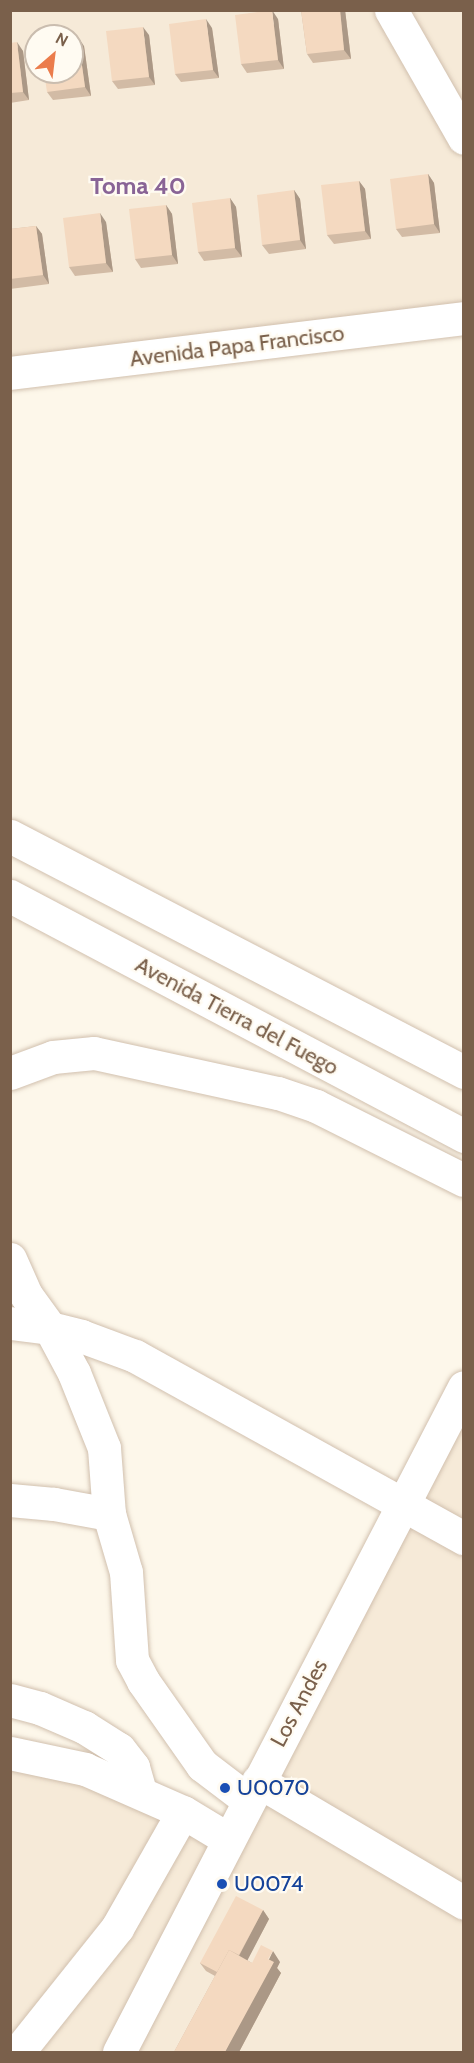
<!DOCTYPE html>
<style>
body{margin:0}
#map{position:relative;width:474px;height:2063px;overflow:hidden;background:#fdf7ea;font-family:Cabin,sans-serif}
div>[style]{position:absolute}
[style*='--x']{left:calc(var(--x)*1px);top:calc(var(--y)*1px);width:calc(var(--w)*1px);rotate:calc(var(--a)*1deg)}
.residential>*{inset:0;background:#f6ead8}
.roads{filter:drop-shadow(0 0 2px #d1c0ae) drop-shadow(0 0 2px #d1c0ae)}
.minor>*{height:33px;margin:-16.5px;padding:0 16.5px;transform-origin:16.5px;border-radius:16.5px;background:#fff}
.wall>*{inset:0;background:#d2bba5}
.shaded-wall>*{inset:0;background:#ab9886}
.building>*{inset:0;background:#f4d9c0}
.dots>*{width:16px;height:16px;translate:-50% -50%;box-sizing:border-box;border:3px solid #fffbf2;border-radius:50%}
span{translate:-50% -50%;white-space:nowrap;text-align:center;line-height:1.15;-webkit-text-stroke:4.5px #fffbf2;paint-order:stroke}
.street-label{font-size:22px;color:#7a604b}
.transit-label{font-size:22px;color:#164399}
.left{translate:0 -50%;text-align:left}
.neighbourhood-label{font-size:24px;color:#896496;font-weight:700}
.frame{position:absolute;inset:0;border:12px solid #7a604b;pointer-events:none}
.north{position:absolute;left:24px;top:24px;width:60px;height:60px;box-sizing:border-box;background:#fffbf2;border:2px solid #cabdaf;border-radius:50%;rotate:28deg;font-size:16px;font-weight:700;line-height:24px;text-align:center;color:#7a604b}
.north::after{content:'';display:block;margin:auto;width:21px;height:27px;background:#eb7c4b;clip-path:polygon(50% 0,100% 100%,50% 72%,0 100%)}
</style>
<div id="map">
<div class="residential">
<div style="clip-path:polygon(evenodd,10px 11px,463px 11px,463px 318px,11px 373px,10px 11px,36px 36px,72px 36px,72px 72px,36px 72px,36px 36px)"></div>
<div style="clip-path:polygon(463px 1387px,463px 2052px,11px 2052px,11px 1753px,228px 1839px)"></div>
</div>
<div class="roads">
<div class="minor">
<div style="--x:391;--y:10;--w:147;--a:60.3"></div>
<div style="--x:10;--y:373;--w:457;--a:-6.9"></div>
<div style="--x:10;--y:836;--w:512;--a:27.47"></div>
<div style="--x:10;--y:896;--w:514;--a:27.86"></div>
<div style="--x:10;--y:1073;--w:46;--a:-20.4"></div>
<div style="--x:53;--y:1057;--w:41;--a:-5.6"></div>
<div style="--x:94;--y:1053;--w:188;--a:12.3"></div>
<div style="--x:278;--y:1093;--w:40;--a:18.9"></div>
<div style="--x:316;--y:1106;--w:165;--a:26.6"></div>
<div style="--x:10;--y:1259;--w:39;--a:66"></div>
<div style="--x:26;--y:1295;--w:41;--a:54"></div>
<div style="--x:50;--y:1328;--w:51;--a:61.9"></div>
<div style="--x:74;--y:1373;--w:81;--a:68.2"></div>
<div style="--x:104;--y:1448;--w:66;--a:85.7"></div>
<div style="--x:109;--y:1514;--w:60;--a:73.7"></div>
<div style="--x:126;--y:1572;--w:88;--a:86.1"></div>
<div style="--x:132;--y:1660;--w:24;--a:62"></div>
<div style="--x:143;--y:1681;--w:103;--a:54.9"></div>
<div style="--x:202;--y:1765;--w:58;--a:37.3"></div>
<div style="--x:10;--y:1323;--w:40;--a:7.1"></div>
<div style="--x:50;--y:1328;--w:32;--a:14"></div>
<div style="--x:81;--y:1336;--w:58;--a:20.3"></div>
<div style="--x:135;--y:1356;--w:376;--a:29"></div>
<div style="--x:10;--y:1500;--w:44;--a:5.2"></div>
<div style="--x:54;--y:1504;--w:56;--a:10.3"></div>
<div style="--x:10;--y:1700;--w:31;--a:15"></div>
<div style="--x:40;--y:1708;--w:48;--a:23.4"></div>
<div style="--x:84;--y:1727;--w:41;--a:32.2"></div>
<div style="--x:119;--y:1749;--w:23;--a:52"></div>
<div style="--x:133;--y:1767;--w:26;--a:74"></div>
<div style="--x:10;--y:1753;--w:77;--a:12"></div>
<div style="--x:85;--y:1769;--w:107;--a:23.7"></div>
<div style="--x:183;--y:1812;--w:52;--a:31"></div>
<div style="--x:258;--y:1781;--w:239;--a:30.6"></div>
<div style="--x:18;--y:2052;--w:159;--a:-51.4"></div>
<div style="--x:117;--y:1928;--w:133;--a:-60.4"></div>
<div style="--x:119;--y:2052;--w:749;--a:-62.58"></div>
</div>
</div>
<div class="wall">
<div style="clip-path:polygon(301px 10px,345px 10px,351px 59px,313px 63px,307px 54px)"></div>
<div style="clip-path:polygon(278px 19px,284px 69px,247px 73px,241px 64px)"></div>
<div style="clip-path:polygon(212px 28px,219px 78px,181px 82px,175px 74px)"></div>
<div style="clip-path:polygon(149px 35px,155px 85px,118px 89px,112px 81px)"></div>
<div style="clip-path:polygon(10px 43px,23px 51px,29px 100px,10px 103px)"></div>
<div style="clip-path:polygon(84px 46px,91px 96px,53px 100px,47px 92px)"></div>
<div style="clip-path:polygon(428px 174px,434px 183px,440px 233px,402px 237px,396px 229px)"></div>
<div style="clip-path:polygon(359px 181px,365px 189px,371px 239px,334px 244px,327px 235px)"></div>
<div style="clip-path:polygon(294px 190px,300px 199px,306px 249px,269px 254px,262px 245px)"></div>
<div style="clip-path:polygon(230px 198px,236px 207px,242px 257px,204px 261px,198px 252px)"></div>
<div style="clip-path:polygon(166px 205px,172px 214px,178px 264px,141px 268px,135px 259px)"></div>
<div style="clip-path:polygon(106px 222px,113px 272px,75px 276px,69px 267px)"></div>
<div style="clip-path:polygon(36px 226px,42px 234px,49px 284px,10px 289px,10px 229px)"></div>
<div style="clip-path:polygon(263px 1910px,269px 1919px,247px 1960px,252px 1963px,280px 1962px,277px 1968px,281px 1973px,239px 2052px,174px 2052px,215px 1976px,206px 1971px,200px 1963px)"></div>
</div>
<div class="shaded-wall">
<div style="clip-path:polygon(272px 10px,278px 19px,284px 69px,278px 60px)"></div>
<div style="clip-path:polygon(340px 10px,345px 10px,351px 59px,344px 50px)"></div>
<div style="clip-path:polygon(206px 19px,212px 28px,219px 78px,213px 70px)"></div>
<div style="clip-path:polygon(143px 27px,149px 35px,155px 85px,149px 77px)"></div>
<div style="clip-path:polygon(78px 37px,84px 46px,91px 96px,85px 87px)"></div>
<div style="clip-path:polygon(17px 42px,23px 51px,29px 100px,23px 92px)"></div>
<div style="clip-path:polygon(428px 174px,434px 183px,440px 233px,434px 224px)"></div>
<div style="clip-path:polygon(359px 181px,365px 189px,371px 239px,365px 231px)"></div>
<div style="clip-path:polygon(294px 190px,300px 199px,306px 249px,300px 240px)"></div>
<div style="clip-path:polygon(230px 198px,236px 207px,242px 257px,235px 248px)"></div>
<div style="clip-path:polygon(166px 205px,172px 214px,178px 264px,172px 255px)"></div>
<div style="clip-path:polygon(100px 213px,106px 222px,113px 272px,106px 263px)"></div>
<div style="clip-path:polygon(36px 226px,42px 234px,49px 284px,43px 275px)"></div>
<div style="clip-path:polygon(263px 1910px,269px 1919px,245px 1965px,239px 1956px)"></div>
<div style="clip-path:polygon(273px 1951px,280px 1962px,277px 1968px,281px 1973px,239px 2052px,225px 2052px)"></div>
</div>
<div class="building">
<div style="clip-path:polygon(272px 10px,278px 60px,241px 64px,235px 15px)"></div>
<div style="clip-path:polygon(301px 10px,340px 10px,344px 50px,307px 54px)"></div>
<div style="clip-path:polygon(206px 19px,213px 70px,175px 74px,169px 24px)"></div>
<div style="clip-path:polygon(143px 27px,149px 77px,112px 81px,106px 31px)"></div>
<div style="clip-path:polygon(78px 37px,85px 87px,47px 92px,44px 72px,72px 72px,72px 38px)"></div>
<div style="clip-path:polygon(17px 42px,23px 92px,10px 93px,10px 43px)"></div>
<div style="clip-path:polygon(428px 174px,434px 224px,396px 229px,390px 179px)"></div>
<div style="clip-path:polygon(359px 181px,365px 231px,327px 235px,321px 185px)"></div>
<div style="clip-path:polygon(294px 190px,300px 240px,262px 245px,257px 195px)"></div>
<div style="clip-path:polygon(230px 198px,235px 248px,198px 252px,192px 203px)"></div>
<div style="clip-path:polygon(166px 205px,172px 255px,135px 259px,129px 209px)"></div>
<div style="clip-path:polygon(100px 213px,106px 263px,69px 267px,63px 218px)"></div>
<div style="clip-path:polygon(36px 226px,43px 275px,10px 279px,10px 229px)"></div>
<div style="clip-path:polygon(236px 1896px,263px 1910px,239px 1955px,229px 1950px,217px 1972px,200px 1963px)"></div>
<div style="clip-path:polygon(261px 1945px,273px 1951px,268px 1959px,274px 1962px,225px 2052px,174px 2052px,229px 1950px,252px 1963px)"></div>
</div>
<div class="dots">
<div style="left:225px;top:1788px;background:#1a4fb4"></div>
<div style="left:222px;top:1884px;background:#1a4fb4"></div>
</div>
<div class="street-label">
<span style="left:237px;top:346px;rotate:-7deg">Avenida Papa Francisco</span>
<span style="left:237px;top:1016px;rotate:28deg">Avenida Tierra del Fuego</span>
<span style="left:299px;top:1703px;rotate:-62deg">Los Andes</span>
</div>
<div class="transit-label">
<span class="left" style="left:237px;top:1788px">U0070</span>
<span class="left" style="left:234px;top:1884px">U0074</span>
</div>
<div class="neighbourhood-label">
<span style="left:138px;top:186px">Toma 40</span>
</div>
<div class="frame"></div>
<div class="north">N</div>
</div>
